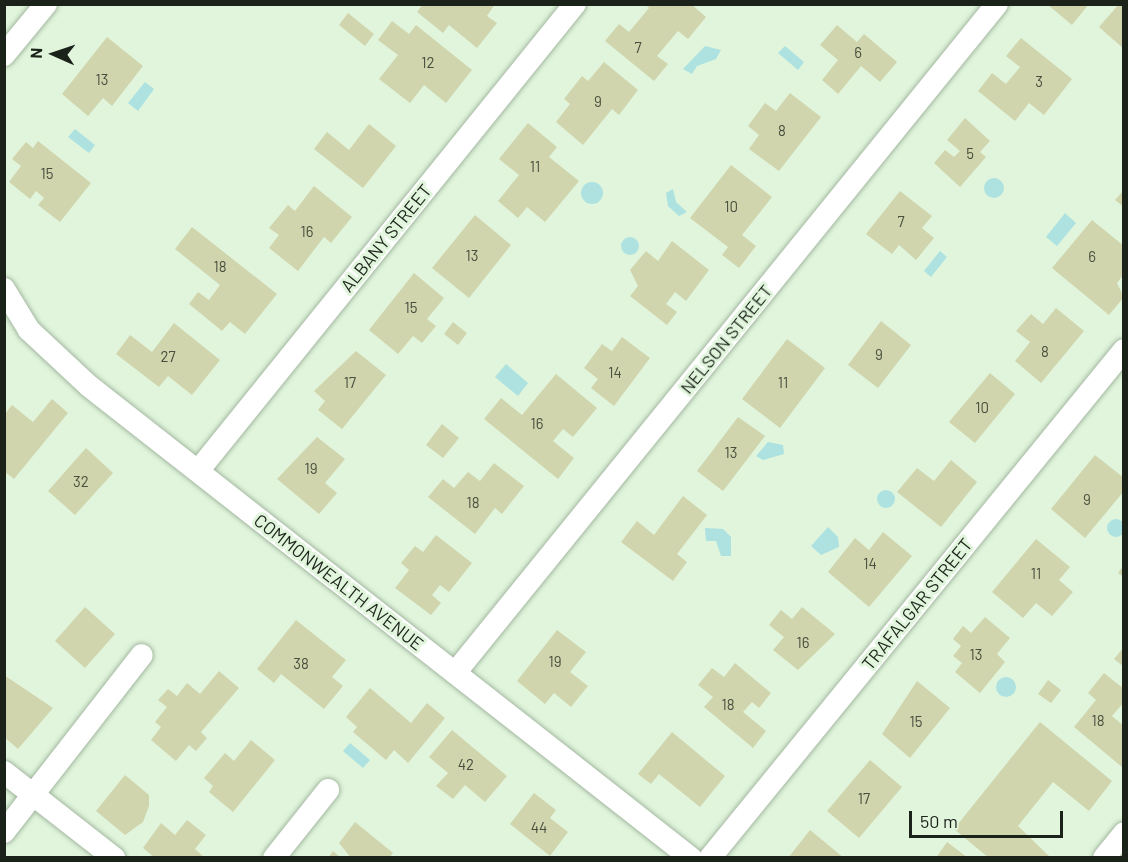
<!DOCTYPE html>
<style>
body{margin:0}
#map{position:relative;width:1128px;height:862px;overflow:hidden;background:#e0f5dc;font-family:Barlow,sans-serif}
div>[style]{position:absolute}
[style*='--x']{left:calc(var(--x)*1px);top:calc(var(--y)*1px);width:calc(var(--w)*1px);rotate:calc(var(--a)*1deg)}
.water>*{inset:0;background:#ade2e1}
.round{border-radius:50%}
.building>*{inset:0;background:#d0d5ad}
.roads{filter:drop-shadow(0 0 2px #a4b8a1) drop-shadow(0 0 2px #a4b8a1)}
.street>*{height:22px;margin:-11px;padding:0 11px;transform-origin:11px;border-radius:11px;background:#fff}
span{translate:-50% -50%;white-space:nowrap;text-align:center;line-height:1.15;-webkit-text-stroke:6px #e0f5dc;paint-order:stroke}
.number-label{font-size:15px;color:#484f3e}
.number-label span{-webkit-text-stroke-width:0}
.street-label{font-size:18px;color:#1b2219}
.frame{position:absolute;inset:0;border:6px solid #1b2219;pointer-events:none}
.north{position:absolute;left:24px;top:24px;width:60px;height:60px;-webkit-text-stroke:4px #e0f5dc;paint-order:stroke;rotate:273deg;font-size:16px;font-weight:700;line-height:24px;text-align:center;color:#1b2219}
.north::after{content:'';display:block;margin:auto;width:21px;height:27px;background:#1b2219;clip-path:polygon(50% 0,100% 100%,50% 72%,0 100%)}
.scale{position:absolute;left:909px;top:811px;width:154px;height:27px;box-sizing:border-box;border:3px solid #1b2219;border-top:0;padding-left:8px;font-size:18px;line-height:21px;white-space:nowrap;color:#1b2219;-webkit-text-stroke:4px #e0f5dc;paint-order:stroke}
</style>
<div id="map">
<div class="water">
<div style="clip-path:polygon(705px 46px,721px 50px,716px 59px,697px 66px,692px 74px,683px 69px)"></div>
<div style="clip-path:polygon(785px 46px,804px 62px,798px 70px,778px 53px)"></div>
<div style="clip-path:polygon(145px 82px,154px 89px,138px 111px,128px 103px)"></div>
<div style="clip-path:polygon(75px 129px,95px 145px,89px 153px,68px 137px)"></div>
<div class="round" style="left:984px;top:178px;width:20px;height:20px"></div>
<div class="round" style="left:581px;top:182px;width:22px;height:22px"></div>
<div style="clip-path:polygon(673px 189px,676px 202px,687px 212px,679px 216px,668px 206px,666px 193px)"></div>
<div style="clip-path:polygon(1065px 213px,1076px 223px,1057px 246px,1046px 237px)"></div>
<div class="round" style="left:621px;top:237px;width:18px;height:18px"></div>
<div style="clip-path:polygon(940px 251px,947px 257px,931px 277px,924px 271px)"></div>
<div style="clip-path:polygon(506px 364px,528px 383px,518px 396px,495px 377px)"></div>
<div style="clip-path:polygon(768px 442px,783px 445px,784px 454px,763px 460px,756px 456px)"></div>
<div class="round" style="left:877px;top:490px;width:18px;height:18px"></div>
<div class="round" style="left:1107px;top:519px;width:18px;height:18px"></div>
<div style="clip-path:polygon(828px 527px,838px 537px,839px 547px,821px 555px,811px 546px)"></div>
<div style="clip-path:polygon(705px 528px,723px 529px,731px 537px,731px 556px,721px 556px,716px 541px,706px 541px)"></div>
<div class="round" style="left:996px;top:677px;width:20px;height:20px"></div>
<div style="clip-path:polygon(350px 743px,370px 760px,363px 768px,343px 751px)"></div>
</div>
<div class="building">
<div style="clip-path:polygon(423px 4px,495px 4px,487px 16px,497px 23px,477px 48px,449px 25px,443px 33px,417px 12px)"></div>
<div style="clip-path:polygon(645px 4px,691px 4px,706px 17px,688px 39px,678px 31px,657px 56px,668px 64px,654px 81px,605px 41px,619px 24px,629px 32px,649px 8px)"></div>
<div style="clip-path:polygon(1047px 4px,1089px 4px,1072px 25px)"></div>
<div style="clip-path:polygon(1119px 4px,1124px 7px,1124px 49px,1099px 27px)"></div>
<div style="clip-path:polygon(348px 13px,374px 34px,365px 46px,339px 25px)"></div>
<div style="clip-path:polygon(392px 21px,409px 34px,416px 25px,472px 70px,446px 103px,424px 85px,410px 103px,379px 79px,398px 55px,378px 40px)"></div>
<div style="clip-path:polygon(837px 25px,857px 42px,864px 34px,897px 62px,880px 82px,861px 66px,838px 94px,822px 80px,838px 60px,820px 45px)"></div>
<div style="clip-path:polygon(107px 37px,143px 66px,112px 106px,103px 98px,88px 116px,62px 94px)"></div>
<div style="clip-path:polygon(1021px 38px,1072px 79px,1044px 115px,1029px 103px,1015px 121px,978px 91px,992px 73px,1006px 84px,1020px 67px,1006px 56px)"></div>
<div style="clip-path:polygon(604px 62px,638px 90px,619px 115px,612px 109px,583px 145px,556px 122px,570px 104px,564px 99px,582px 76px,588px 81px)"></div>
<div style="clip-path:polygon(790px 93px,821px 117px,779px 171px,749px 149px,759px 135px,748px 126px,765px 103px,776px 111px)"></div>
<div style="clip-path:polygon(965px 118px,990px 141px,980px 152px,986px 157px,960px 187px,934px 163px,945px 150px,954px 157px,960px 151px,947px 140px)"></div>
<div style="clip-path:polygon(528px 123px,557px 147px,549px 157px,579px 181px,545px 222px,527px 207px,518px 218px,498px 201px,519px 175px,499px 159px)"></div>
<div style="clip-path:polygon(369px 124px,396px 146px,363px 188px,314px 149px,327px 132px,349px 150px)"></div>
<div style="clip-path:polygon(38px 141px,91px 183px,60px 222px,38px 205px,44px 198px,36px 191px,30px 199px,9px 182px,21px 166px,12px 159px,26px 142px,33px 148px)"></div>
<div style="clip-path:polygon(731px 165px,772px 197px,742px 235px,756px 246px,739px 268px,722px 255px,728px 247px,690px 218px)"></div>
<div style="clip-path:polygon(314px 186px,352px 217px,331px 243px,324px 237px,298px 271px,269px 248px,279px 235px,269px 228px,288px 205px,295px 211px)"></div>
<div style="clip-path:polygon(1124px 190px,1124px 207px,1115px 200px)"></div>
<div style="clip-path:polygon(900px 191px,932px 216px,922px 228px,934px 238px,916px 260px,899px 245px,892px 254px,866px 234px)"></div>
<div style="clip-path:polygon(475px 215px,511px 245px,469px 298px,432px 268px)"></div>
<div style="clip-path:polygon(1092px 220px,1124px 246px,1124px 274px,1117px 283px,1124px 297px,1109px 315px,1052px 268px)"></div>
<div style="clip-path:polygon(192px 227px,277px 294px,245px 334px,230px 322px,222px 331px,189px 304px,198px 292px,209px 300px,220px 285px,175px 249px)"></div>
<div style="clip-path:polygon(672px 241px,709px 270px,686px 301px,675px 292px,666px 304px,677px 312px,667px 325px,630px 296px,638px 286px,630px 270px,646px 251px,658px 261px)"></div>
<div style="clip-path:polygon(414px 273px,444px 298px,427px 319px,436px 326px,422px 343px,413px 336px,398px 354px,369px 330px)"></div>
<div style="clip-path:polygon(1056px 308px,1084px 331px,1041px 383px,1015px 361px,1030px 342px,1016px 331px,1031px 314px,1043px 324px)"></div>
<div style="clip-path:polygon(881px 321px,911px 345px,878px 388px,848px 365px)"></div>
<div style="clip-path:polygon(453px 322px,467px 333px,458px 345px,444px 334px)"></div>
<div style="clip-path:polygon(174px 323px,220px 360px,192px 395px,168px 376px,159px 387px,116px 354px,130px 335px,152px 352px)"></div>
<div style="clip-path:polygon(622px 337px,650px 358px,614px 406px,591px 388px,598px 379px,584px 368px,602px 344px,612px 351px)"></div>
<div style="clip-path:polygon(787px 339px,825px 368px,780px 428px,742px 399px)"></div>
<div style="clip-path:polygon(356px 351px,386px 375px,342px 429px,318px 410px,325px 401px,314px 391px)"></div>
<div style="clip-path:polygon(990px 373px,1015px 394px,975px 443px,949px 422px)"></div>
<div style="clip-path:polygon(556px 374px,597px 408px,573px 437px,563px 429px,553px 441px,574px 458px,558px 479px,484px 419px,501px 398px,522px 415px)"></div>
<div style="clip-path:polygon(52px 399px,68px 413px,14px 479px,4px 471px,4px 415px,12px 405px,33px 422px)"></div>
<div style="clip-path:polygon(738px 417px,765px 436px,723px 491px,697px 471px)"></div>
<div style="clip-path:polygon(442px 424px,459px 438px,443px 458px,426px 445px)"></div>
<div style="clip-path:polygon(317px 437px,345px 459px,325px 483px,337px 493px,319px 514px,277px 479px)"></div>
<div style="clip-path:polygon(86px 448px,113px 473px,75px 515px,48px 491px)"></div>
<div style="clip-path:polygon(1095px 455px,1124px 478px,1124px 491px,1085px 538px,1051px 509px)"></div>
<div style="clip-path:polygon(951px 460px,977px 482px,941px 527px,897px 492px,917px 468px,934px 481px)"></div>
<div style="clip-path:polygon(494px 463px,524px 486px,502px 514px,495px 508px,475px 534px,428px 497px,443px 479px,454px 488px,468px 472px,480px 481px)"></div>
<div style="clip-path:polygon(683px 496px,707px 515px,677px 554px,687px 562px,673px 581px,621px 542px,637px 521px,654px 535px)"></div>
<div style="clip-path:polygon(883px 532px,912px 556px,869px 607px,828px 572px,855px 538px,869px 550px)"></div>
<div style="clip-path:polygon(436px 535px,472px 563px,449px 592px,440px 585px,432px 595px,441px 603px,431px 615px,395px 588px,409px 570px,401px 563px,415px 546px,423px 552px)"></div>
<div style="clip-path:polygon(1036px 539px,1070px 567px,1059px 580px,1073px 592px,1052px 616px,1036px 603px,1023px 618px,992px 592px)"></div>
<div style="clip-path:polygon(1124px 565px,1124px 577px,1118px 573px)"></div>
<div style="clip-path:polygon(85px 607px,115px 634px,85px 668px,55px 641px)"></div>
<div style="clip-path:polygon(802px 607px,835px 634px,798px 670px,773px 650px,784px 637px,769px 625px,781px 610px,792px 619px)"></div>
<div style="clip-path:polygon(985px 617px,1010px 638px,997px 654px,1005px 662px,980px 693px,955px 672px,962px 663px,953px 656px,961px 646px,953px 639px,963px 626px,971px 633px)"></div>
<div style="clip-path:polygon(296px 620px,346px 660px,332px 677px,343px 686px,324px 709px,281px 674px,274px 683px,257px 669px)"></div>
<div style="clip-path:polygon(557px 630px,586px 652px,570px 672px,588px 686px,571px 707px,554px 693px,545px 704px,517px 681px)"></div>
<div style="clip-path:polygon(1124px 647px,1124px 667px,1114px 659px)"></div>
<div style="clip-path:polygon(735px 663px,771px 693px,759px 708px,752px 702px,743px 712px,766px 731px,753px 748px,704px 707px,713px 697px,698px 685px,712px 668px,724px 677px)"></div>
<div style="clip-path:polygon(219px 671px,239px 688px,201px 732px,207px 738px,196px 751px,189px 745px,176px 761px,151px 740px,161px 727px,155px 722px,167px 707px,158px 700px,168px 689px,177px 696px,187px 683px,200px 694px)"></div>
<div style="clip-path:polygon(1104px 673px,1124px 689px,1124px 702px,1112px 716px,1124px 726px,1122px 767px,1074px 727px,1096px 700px,1088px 693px)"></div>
<div style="clip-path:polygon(4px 675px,53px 708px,18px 749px,4px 737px)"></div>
<div style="clip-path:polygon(1048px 680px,1061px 690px,1051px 703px,1038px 694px)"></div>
<div style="clip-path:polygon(917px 681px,950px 708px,910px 758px,882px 734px)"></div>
<div style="clip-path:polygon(370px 688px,411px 723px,427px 703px,445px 718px,408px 763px,394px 750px,386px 760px,353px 732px,357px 727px,346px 717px)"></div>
<div style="clip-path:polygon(1040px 722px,1112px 781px,1089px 811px,1053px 782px,1018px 826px,1051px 858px,989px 858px,954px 829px)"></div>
<div style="clip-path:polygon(452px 730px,507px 776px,485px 802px,465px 785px,453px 799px,436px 786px,448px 773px,429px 757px)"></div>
<div style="clip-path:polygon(672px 732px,725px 776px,700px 807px,659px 774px,651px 784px,638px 774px)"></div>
<div style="clip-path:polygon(251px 740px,275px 760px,233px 812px,209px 792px,213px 786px,204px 778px,225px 753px,234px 761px)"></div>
<div style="clip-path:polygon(870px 760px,902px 787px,859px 838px,827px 811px)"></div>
<div style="clip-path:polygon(125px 775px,149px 795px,149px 806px,143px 822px,125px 835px,96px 811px)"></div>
<div style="clip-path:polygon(534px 793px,556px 810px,550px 818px,568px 832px,550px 856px,510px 824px)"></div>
<div style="clip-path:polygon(187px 820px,206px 835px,195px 849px,205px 858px,155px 858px,143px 848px,161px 823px,175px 835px)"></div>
<div style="clip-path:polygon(355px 822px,393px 853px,389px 858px,351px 858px,339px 843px)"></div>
<div style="clip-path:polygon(810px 830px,844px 858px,788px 858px)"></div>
<div style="clip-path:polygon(947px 842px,968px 858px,936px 858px)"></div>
<div style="clip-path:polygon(333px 851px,341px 858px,328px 858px)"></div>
</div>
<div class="roads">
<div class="street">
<div style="--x:4;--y:55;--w:66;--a:-50.5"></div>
<div style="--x:4;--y:289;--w:48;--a:58.6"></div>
<div style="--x:29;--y:330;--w:82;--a:43"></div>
<div style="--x:89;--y:386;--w:765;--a:38.1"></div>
<div style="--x:198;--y:471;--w:600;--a:-51.09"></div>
<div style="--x:455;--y:673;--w:861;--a:-50.99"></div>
<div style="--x:4;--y:772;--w:140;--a:38"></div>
<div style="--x:4;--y:832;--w:224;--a:-52.1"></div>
<div style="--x:274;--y:858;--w:87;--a:-51.5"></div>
<div style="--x:710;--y:858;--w:655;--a:-50.82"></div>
<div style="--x:1104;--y:858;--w:32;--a:-51"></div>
</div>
</div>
<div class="number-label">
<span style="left:638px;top:48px">7</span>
<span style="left:858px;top:53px">6</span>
<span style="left:428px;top:63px">12</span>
<span style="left:102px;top:80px">13</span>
<span style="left:1039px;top:82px">3</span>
<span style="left:598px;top:102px">9</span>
<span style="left:782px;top:131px">8</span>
<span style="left:970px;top:154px">5</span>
<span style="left:535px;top:167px">11</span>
<span style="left:47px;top:174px">15</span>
<span style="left:731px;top:207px">10</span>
<span style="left:901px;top:222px">7</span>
<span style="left:307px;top:232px">16</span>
<span style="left:472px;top:256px">13</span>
<span style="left:1092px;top:257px">6</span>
<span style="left:220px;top:267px">18</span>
<span style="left:411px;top:308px">15</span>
<span style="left:1045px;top:352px">8</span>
<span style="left:879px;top:355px">9</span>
<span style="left:168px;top:357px">27</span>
<span style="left:615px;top:373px">14</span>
<span style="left:350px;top:383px">17</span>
<span style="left:783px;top:383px">11</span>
<span style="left:982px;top:408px">10</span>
<span style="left:537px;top:424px">16</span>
<span style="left:731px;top:453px">13</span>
<span style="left:311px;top:469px">19</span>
<span style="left:81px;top:482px">32</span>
<span style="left:1087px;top:500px">9</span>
<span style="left:473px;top:503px">18</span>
<span style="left:870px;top:564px">14</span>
<span style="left:1036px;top:574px">11</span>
<span style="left:803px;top:643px">16</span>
<span style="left:976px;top:655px">13</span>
<span style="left:555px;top:662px">19</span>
<span style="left:301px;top:664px">38</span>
<span style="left:728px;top:705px">18</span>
<span style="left:1098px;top:721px">18</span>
<span style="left:916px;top:722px">15</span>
<span style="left:466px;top:765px">42</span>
<span style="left:864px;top:799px">17</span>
<span style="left:539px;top:828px">44</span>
</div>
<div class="street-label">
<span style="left:386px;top:238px;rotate:-51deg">ALBANY STREET</span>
<span style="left:726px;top:339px;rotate:-51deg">NELSON STREET</span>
<span style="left:339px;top:582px;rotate:38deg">COMMONWEALTH AVENUE</span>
<span style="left:917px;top:604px;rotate:-51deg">TRAFALGAR STREET</span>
</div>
<div class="frame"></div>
<div class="north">N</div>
<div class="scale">50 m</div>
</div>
